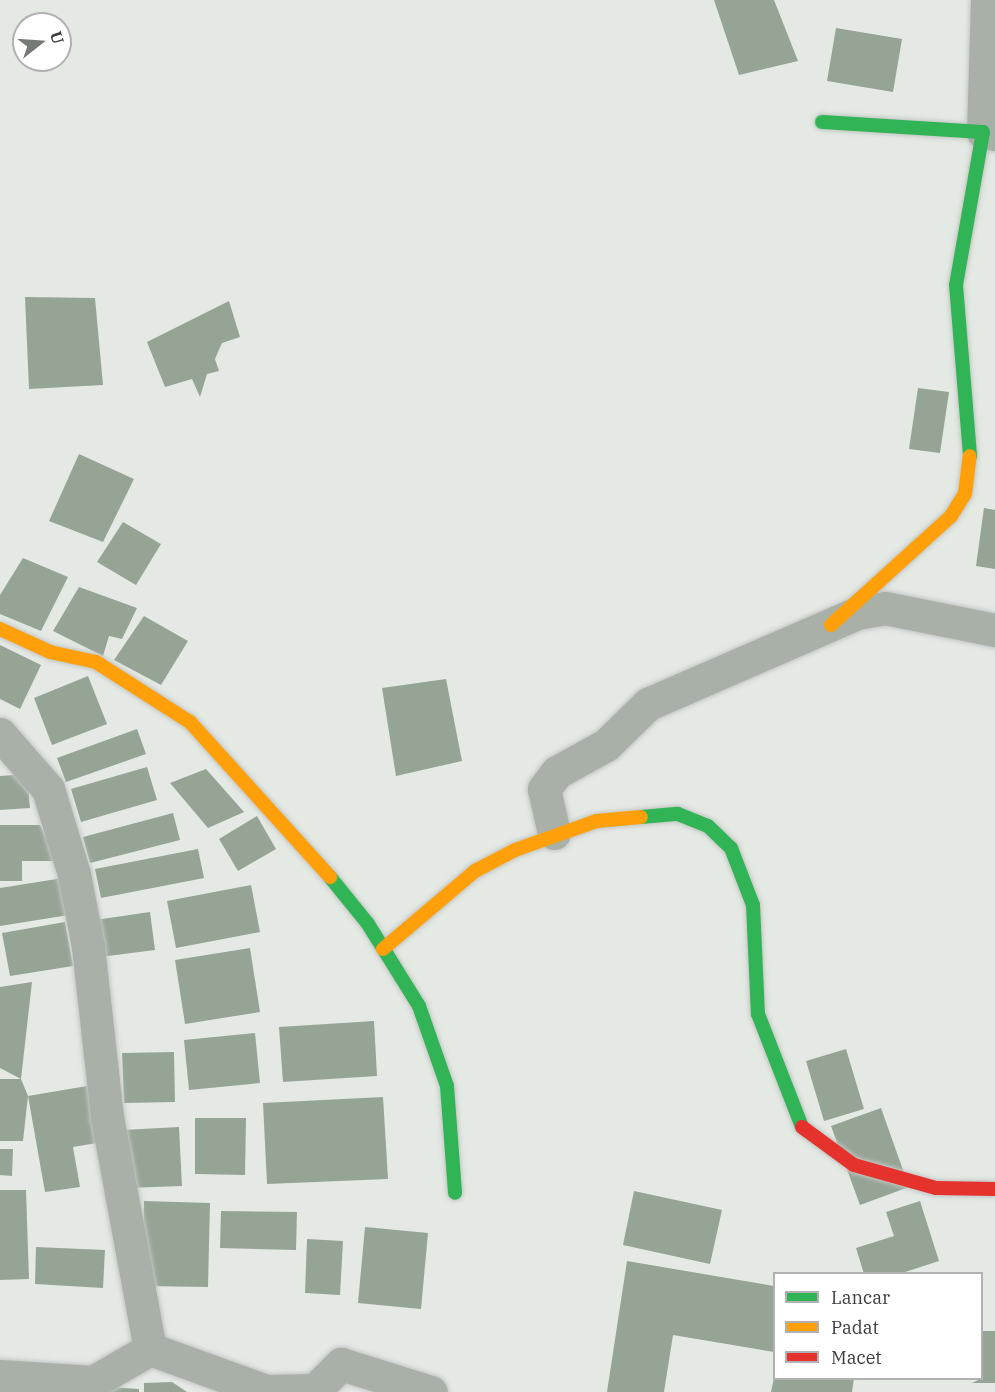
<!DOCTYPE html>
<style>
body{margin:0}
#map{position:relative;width:995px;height:1392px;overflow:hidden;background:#e4e9e4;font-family:"IBM Plex Serif",serif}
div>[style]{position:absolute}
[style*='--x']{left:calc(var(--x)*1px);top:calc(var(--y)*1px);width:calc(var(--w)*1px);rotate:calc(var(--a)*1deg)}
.building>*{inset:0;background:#96a496}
.roads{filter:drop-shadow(0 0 2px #c3c6c3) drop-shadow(0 0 2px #c3c6c3)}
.street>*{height:33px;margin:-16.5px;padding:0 16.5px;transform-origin:16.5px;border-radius:16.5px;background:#a8b0a8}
.fast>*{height:14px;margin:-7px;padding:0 7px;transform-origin:7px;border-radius:7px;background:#30b455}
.slow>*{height:14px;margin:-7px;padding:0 7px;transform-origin:7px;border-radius:7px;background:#ff9f0a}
.jam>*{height:14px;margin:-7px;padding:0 7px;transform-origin:7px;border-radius:7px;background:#e5322d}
span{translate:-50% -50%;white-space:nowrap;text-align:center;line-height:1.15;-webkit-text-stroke:6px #fff;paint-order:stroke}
.legend{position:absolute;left:773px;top:1272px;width:210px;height:108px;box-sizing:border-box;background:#fff;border:2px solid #b0b1b0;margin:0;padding:8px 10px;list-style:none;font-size:18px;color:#3a3d3a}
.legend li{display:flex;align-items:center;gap:12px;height:30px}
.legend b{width:30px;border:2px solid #b0b1b0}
.north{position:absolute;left:12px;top:12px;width:60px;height:60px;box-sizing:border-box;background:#fff;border:2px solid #b0b1b0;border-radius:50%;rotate:73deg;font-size:16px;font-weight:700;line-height:24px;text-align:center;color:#3a3d3a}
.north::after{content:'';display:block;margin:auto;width:21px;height:27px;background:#767976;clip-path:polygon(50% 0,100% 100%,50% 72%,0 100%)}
</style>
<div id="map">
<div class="building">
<div style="clip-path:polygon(714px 0,774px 0,798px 61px,739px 75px)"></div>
<div style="clip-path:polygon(836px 28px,902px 39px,893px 92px,827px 81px)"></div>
<div style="clip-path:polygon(25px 297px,95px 298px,103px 385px,29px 389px)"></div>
<div style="clip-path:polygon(229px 301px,240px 337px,222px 343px,215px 359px,219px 371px,207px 374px,200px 397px,192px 379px,165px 387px,147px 342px)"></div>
<div style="clip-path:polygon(918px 388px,949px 392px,940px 453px,909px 449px)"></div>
<div style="clip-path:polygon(79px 454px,134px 479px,103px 542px,49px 521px)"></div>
<div style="clip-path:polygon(984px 508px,995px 510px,995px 569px,976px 566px)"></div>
<div style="clip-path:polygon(123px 522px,161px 544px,136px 585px,97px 562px)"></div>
<div style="clip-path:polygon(23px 558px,68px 577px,41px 631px,0 614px,0 595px)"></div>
<div style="clip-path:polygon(79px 587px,137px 608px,122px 639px,109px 636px,103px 656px,53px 631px)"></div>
<div style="clip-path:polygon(144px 616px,188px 641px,161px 685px,114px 660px)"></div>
<div style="clip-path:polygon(0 645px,41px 665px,20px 709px,0 699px)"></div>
<div style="clip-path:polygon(88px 676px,107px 724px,52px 745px,34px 698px)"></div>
<div style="clip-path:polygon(446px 679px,462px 761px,396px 776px,382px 688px)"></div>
<div style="clip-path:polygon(137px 729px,146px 754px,66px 782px,57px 758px)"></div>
<div style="clip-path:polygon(147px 767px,157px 800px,81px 822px,71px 789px)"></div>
<div style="clip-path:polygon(206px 769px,244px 812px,208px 828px,170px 783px)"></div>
<div style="clip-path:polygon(27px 774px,30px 808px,0 810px,0 776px)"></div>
<div style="clip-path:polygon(173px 813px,180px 840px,90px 863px,83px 837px)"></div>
<div style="clip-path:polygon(257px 816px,276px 849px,238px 871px,219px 839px)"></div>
<div style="clip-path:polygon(0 825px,40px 825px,57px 861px,22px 861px,22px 881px,0 881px)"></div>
<div style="clip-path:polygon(198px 849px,204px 878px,101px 898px,95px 869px)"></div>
<div style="clip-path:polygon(63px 878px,69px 915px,0 926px,0 888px)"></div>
<div style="clip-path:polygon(251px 885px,260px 932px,176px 948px,167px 901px)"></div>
<div style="clip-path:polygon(150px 912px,155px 950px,100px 957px,95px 920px)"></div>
<div style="clip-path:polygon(65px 922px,73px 966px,10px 976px,2px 933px)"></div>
<div style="clip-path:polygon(250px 948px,260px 1012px,185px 1024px,175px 960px)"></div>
<div style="clip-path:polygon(32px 982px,21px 1079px,28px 1096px,23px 1141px,0 1141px,0 1079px,21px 1079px,0 1068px,0 987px)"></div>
<div style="clip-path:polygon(374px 1021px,377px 1076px,283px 1082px,279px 1027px)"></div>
<div style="clip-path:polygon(255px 1033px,260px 1083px,189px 1090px,184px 1040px)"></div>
<div style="clip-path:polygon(846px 1049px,864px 1109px,824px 1121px,806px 1061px)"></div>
<div style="clip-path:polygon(174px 1052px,175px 1102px,124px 1103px,122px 1053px)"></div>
<div style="clip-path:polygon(87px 1086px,97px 1143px,73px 1147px,80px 1187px,45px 1192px,28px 1096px)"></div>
<div style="clip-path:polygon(383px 1097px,388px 1179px,267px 1184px,263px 1103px)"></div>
<div style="clip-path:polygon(881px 1108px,909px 1187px,860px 1205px,831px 1126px)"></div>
<div style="clip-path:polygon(195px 1118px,246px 1118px,245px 1175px,195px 1174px)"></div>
<div style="clip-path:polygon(179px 1127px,182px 1186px,127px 1188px,123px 1130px)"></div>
<div style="clip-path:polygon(0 1149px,13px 1149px,12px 1176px,0 1175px)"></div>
<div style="clip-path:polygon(0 1190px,26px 1190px,29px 1279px,0 1280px)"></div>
<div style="clip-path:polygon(634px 1191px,722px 1210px,710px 1264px,623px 1245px)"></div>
<div style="clip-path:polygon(144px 1201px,210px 1203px,208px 1287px,142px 1286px)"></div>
<div style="clip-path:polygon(920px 1201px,939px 1261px,899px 1274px,864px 1274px,856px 1248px,894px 1236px,886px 1212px)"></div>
<div style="clip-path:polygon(221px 1211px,297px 1212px,296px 1250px,220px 1248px)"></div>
<div style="clip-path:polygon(365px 1227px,428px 1233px,421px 1309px,358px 1303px)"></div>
<div style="clip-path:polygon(307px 1239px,343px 1241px,340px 1295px,305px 1293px)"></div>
<div style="clip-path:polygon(36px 1247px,105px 1250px,103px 1288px,35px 1284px)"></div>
<div style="clip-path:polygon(627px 1261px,774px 1286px,774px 1352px,673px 1335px,664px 1392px,607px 1392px)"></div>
<div style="clip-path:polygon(982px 1331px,995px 1331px,995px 1383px,972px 1383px,982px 1378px)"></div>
<div style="clip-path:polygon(774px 1378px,854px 1378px,852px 1392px,771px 1392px)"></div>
<div style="clip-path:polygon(172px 1382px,187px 1392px,144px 1392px,144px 1383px)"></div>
<div style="clip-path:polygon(62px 1384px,139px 1389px,139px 1392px,62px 1392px)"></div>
</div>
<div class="roads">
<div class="street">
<div style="--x:987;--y:0;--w:132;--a:91.7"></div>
<div style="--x:983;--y:132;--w:12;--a:9"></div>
<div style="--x:0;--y:734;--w:73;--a:48.9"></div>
<div style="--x:48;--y:789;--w:89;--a:73"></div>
<div style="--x:74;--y:874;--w:74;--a:79.1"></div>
<div style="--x:88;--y:947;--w:171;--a:83.6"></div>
<div style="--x:107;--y:1117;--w:236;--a:79.5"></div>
<div style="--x:554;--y:833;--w:45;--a:-102.8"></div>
<div style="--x:544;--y:789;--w:21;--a:-53"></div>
<div style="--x:557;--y:772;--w:56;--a:-28.9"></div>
<div style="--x:606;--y:745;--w:59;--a:-44.3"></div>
<div style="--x:648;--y:704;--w:228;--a:-23.5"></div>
<div style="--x:857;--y:613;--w:28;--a:-10"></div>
<div style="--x:885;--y:608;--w:112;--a:11.3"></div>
<div style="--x:0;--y:1376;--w:93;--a:3.7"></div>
<div style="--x:93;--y:1382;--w:66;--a:-30.1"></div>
<div style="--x:150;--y:1349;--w:123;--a:19.9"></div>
<div style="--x:266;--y:1391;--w:49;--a:-1.2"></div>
<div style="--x:315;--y:1390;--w:37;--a:-45"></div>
<div style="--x:341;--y:1364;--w:94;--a:17.3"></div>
</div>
<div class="fast">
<div style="--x:822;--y:122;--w:161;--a:3.6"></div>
<div style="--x:983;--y:132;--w:155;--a:100"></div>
<div style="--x:956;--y:285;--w:172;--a:85.3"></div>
<div style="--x:641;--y:817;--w:37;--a:-5"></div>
<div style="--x:678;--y:814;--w:32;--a:22"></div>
<div style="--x:708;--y:826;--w:32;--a:44"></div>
<div style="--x:731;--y:848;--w:61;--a:68.9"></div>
<div style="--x:753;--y:905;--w:109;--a:87.4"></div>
<div style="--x:758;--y:1014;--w:121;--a:68.7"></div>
<div style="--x:330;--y:877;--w:60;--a:51"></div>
<div style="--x:368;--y:924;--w:97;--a:58.1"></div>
<div style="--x:419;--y:1006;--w:85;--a:70.7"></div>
<div style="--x:447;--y:1086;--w:107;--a:85.7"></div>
</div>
<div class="slow">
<div style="--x:831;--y:625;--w:162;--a:-42.2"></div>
<div style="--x:951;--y:516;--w:26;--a:-58"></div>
<div style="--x:965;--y:494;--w:38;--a:-83"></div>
<div style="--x:0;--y:629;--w:55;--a:24.7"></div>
<div style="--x:50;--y:652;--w:47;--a:12.3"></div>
<div style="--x:96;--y:662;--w:112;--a:32.6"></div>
<div style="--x:190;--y:722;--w:209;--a:47.9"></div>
<div style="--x:383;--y:949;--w:121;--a:-40.3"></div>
<div style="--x:475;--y:871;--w:45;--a:-27.7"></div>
<div style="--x:515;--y:850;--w:87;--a:-19.5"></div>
<div style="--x:597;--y:821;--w:44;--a:-5.2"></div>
</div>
<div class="jam">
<div style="--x:802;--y:1127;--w:64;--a:36.2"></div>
<div style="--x:854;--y:1165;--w:85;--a:15.7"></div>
<div style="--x:936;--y:1188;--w:59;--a:1"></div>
</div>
</div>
<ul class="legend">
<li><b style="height:8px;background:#30b455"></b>Lancar</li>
<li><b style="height:8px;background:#ff9f0a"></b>Padat</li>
<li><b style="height:8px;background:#e5322d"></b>Macet</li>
</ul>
<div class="north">U</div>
</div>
